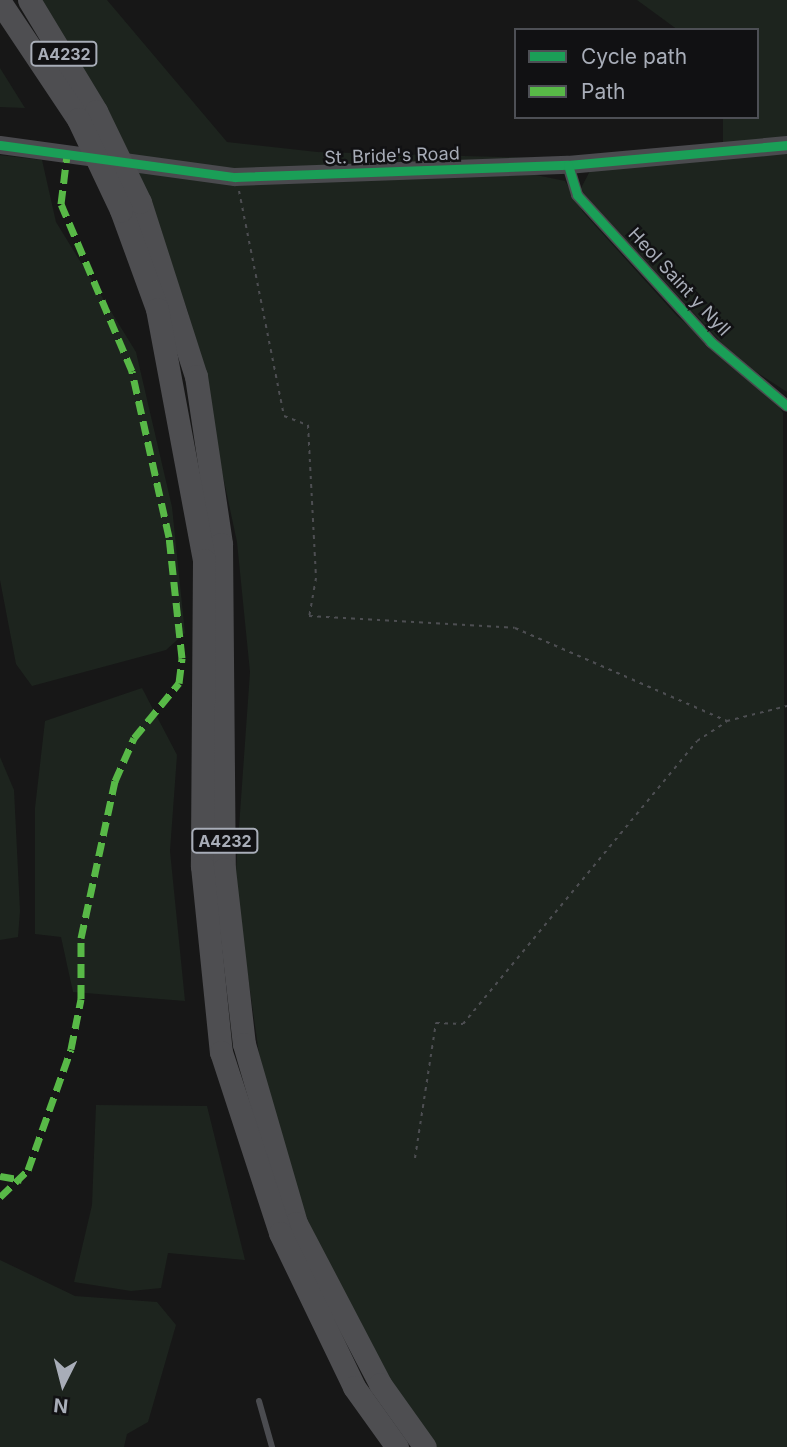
<!DOCTYPE html>
<style>
body{margin:0}
#map{position:relative;width:787px;height:1447px;overflow:hidden;background:#171717;font-family:Inter,sans-serif}
div>[style]{position:absolute}
[style*='--x']{left:calc(var(--x)*1px);top:calc(var(--y)*1px);width:calc(var(--w)*1px);rotate:calc(var(--a)*1deg)}
.green>*{inset:0;background:#1d241e}
.path>*{height:2px;margin-top:-1px;transform-origin:0;background:repeating-linear-gradient(90deg,#4d4e52 0 3.5px,transparent 0 8.5px)}
.lane>*{height:6px;margin:-3px;padding:0 3px;transform-origin:3px;border-radius:3px;background:#4b4c50}
.street>*{height:12px;margin:-6px;padding:0 6px;transform-origin:6px;border-radius:6px;background:#4b4c50}
.secondary>*{height:18px;margin:-9px;padding:0 9px;transform-origin:9px;border-radius:9px;background:#4a4a4e}
.highway>*{height:23px;margin:-11.5px;padding:0 11.5px;transform-origin:11.5px;border-radius:11.5px;background:#4e4e51}
.highway-bridge>*{height:23px;margin:-11.5px;padding:0 11.5px;transform-origin:11.5px;border-radius:11.5px;background:#4e4e51}
.quiet>*{height:7px;margin-top:-3.5px;transform-origin:0;background:repeating-linear-gradient(90deg,#58b947 0 14px,transparent 0 21px)}
.cycleway>*{height:9px;margin:-4.5px;padding:0 4.5px;transform-origin:4.5px;border-radius:4.5px;background:#1a9f57}
span{translate:-50% -50%;white-space:nowrap;text-align:center;line-height:1.15;-webkit-text-stroke:5px #111113;paint-order:stroke}
.shield-label span{padding:2px 5px;background:#111113;border:2px solid;border-radius:5px;-webkit-text-stroke-width:0}
.shield-label{font-size:16px;color:#a8adb8;font-weight:700}
.street-label{font-size:18px;color:#a8adb8}
.legend{position:absolute;left:514px;top:28px;width:245px;height:91px;box-sizing:border-box;background:#111113;border:2px solid #4d4f55;margin:0;padding:9px 12px;list-style:none;font-size:21px;color:#a8adb8}
.legend li{display:flex;align-items:center;gap:14px;height:35px}
.legend b{width:35px;border:2px solid #4d4f55}
.north{position:absolute;left:28px;top:1349px;width:70px;height:70px;-webkit-text-stroke:5px #111113;paint-order:stroke;rotate:186deg;font-size:19px;font-weight:700;line-height:28px;text-align:center;color:#a8adb8}
.north::after{content:'';display:block;margin:auto;width:24px;height:32px;background:#a8adb8;clip-path:polygon(50% 0,100% 100%,50% 72%,0 100%)}
</style>
<div id="map">
<div class="green">
<div style="clip-path:polygon(41px 0,107px 0,227px 142px,317px 152px,542px 158px,242px 169px,132px 159px)"></div>
<div style="clip-path:polygon(637px 0,787px 0,787px 138px,723px 145px,723px 117px,757px 117px,757px 30px,678px 30px)"></div>
<div style="clip-path:polygon(0 68px,25px 108px,0 107px)"></div>
<div style="clip-path:polygon(787px 148px,787px 392px,736px 359px,580px 190px,591px 169px)"></div>
<div style="clip-path:polygon(0 155px,42px 160px,56px 222px,136px 352px,172px 507px,185px 633px,166px 650px,32px 686px,16px 664px,0 580px)"></div>
<div style="clip-path:polygon(137px 169px,536px 175px,565px 181px,583px 212px,677px 316px,773px 397px,783px 413px,787px 1447px,427px 1447px,328px 1274px,289px 1170px,259px 1054px,235px 884px,250px 672px,237px 542px,188px 312px)"></div>
<div style="clip-path:polygon(142px 688px,177px 755px,170px 851px,185px 1001px,73px 992px,61px 937px,35px 934px,35px 808px,45px 721px)"></div>
<div style="clip-path:polygon(0 757px,14px 790px,20px 911px,18px 937px,0 940px)"></div>
<div style="clip-path:polygon(96px 1105px,207px 1106px,245px 1260px,168px 1253px,161px 1288px,131px 1291px,74px 1282px,92px 1205px)"></div>
<div style="clip-path:polygon(0 1260px,75px 1296px,157px 1302px,176px 1325px,148px 1422px,127px 1434px,124px 1447px,0 1447px)"></div>
</div>
<div class="path">
<div style="--x:239;--y:191;--w:229;--a:78.7"></div>
<div style="--x:284;--y:416;--w:26;--a:21"></div>
<div style="--x:308;--y:425;--w:153;--a:87"></div>
<div style="--x:316;--y:578;--w:39;--a:100"></div>
<div style="--x:309;--y:616;--w:206;--a:3.3"></div>
<div style="--x:515;--y:628;--w:232;--a:23.7"></div>
<div style="--x:727;--y:721;--w:62;--a:-14"></div>
<div style="--x:415;--y:1158;--w:137;--a:-81.2"></div>
<div style="--x:436;--y:1023;--w:27;--a:2"></div>
<div style="--x:463;--y:1024;--w:367;--a:-50.4"></div>
<div style="--x:697;--y:741;--w:35;--a:-33"></div>
</div>
<div class="lane">
<div style="--x:259;--y:1401;--w:48;--a:74.2"></div>
</div>
<div class="street">
<div style="--x:568;--y:165;--w:31;--a:73"></div>
<div style="--x:577;--y:195;--w:199;--a:47.6"></div>
<div style="--x:711;--y:342;--w:99;--a:40.1"></div>
</div>
<div class="secondary">
<div style="--x:0;--y:145;--w:237;--a:7.8"></div>
<div style="--x:235;--y:177;--w:333;--a:-2.1"></div>
<div style="--x:568;--y:165;--w:220;--a:-5.2"></div>
</div>
<div class="highway">
<div style="--x:29;--y:0;--w:130;--a:58.9"></div>
<div style="--x:0;--y:2;--w:141;--a:56.3"></div>
<div style="--x:140;--y:202;--w:183;--a:72.2"></div>
<div style="--x:196;--y:376;--w:170;--a:81.5"></div>
<div style="--x:221;--y:544;--w:325;--a:89.5"></div>
<div style="--x:224;--y:869;--w:176;--a:83.5"></div>
<div style="--x:244;--y:1044;--w:186;--a:73.8"></div>
<div style="--x:296;--y:1223;--w:182;--a:62.4"></div>
<div style="--x:380;--y:1384;--w:77;--a:54.5"></div>
<div style="--x:121;--y:210;--w:105;--a:70"></div>
<div style="--x:157;--y:309;--w:255;--a:79.4"></div>
<div style="--x:204;--y:560;--w:306;--a:90.4"></div>
<div style="--x:202;--y:866;--w:187;--a:84.2"></div>
<div style="--x:221;--y:1052;--w:190;--a:71.9"></div>
<div style="--x:280;--y:1233;--w:171;--a:64.3"></div>
<div style="--x:354;--y:1387;--w:74;--a:54.4"></div>
</div>
<div class="highway-bridge">
<div style="--x:96;--y:111;--w:101;--a:64.2"></div>
<div style="--x:78;--y:119;--w:101;--a:64.7"></div>
</div>
<div class="quiet">
<div style="--x:0;--y:1176;--w:22;--a:10"></div>
<div style="--x:0;--y:1197;--w:39;--a:-44"></div>
<div style="--x:28;--y:1170;--w:128;--a:-70.4"></div>
<div style="--x:71;--y:1049;--w:51;--a:-78.7"></div>
<div style="--x:81;--y:999;--w:61;--a:-90"></div>
<div style="--x:81;--y:938;--w:161;--a:-77.8"></div>
<div style="--x:115;--y:781;--w:47;--a:-66.2"></div>
<div style="--x:134;--y:738;--w:71;--a:-50.7"></div>
<div style="--x:179;--y:683;--w:25;--a:-83"></div>
<div style="--x:182;--y:658;--w:122;--a:-96.1"></div>
<div style="--x:169;--y:537;--w:170;--a:-102.6"></div>
<div style="--x:132;--y:371;--w:181;--a:-113"></div>
<div style="--x:61;--y:204;--w:49;--a:-83"></div>
</div>
<div class="cycleway">
<div style="--x:0;--y:145;--w:237;--a:7.8"></div>
<div style="--x:235;--y:177;--w:333;--a:-2.1"></div>
<div style="--x:568;--y:165;--w:220;--a:-5.2"></div>
<div style="--x:568;--y:165;--w:31;--a:73"></div>
<div style="--x:577;--y:195;--w:199;--a:47.6"></div>
<div style="--x:711;--y:342;--w:99;--a:40.1"></div>
</div>
<div class="shield-label">
<span style="left:64px;top:54px">A4232</span>
<span style="left:225px;top:841px">A4232</span>
</div>
<div class="street-label">
<span style="left:392px;top:156px;rotate:-2deg">St. Bride's Road</span>
<span style="left:679px;top:282px;rotate:47deg">Heol Saint y Nyll</span>
</div>
<ul class="legend">
<li><b style="height:9px;background:#1a9f57"></b>Cycle path</li>
<li><b style="height:9px;background:#58b947"></b>Path</li>
</ul>
<div class="north">N</div>
</div>
